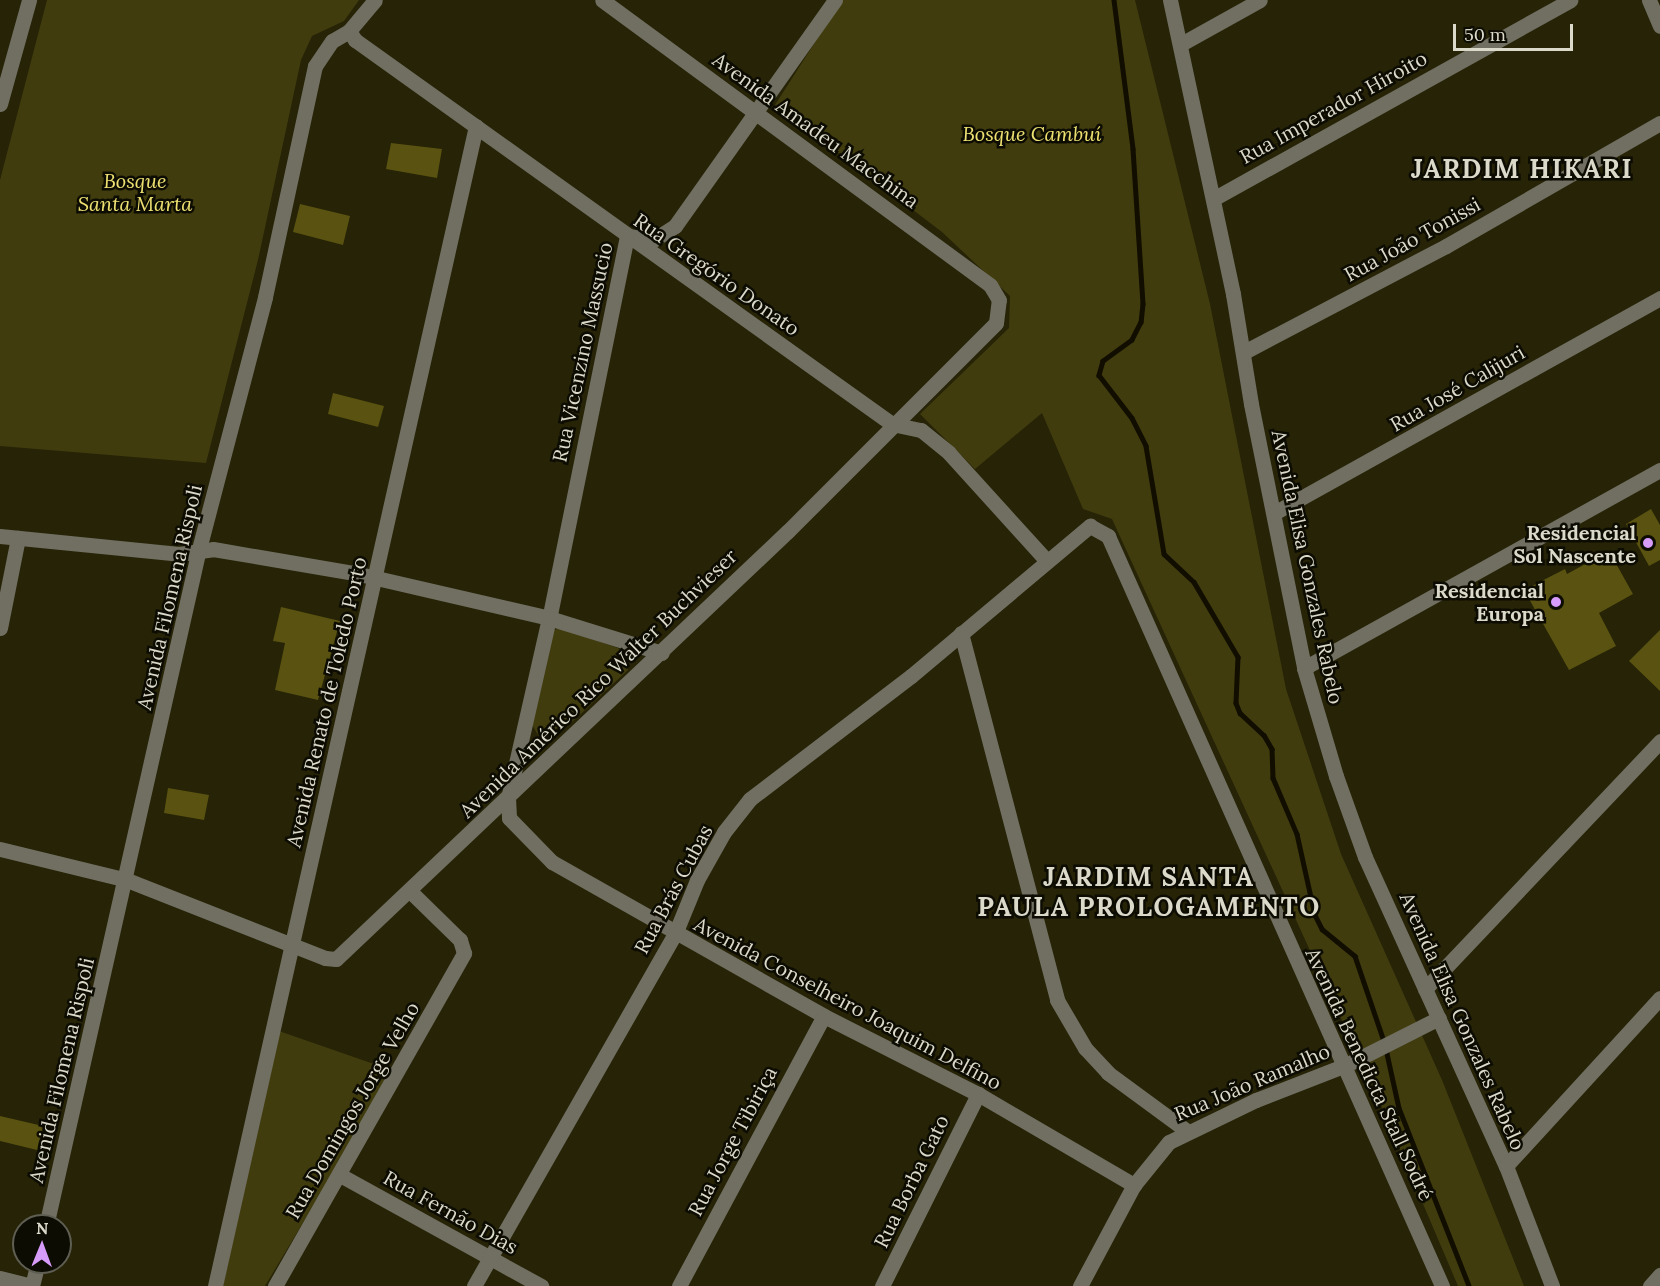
<!DOCTYPE html>
<meta charset="utf-8">
<style>
body{margin:0}
#map{position:relative;width:1660px;height:1286px;overflow:hidden;background:#262306;font-family:Lora,serif}
div>[style]{position:absolute}
[style*='--x']{left:calc(var(--x)*1px);top:calc(var(--y)*1px);width:calc(var(--w)*1px);rotate:calc(var(--a)*1deg)}
.green>*{inset:0;background:#413c0e}
.stream>*{height:4.5px;margin:-2.25px;padding:0 2.25px;transform-origin:2.25px;border-radius:2.25px;background:#110e00}
.building>*{inset:0;background:#595210}
.minor>*{height:15px;margin:-7.5px;padding:0 7.5px;transform-origin:7.5px;border-radius:7.5px;background:#706f62}
.dots>*{width:16px;height:16px;translate:-50% -50%;box-sizing:border-box;border:3px solid #0d0c03;border-radius:50%}
span{translate:-50% -50%;white-space:nowrap;text-align:center;line-height:1.15;-webkit-text-stroke:5px #0d0c03;paint-order:stroke}
.street-label{font-size:20px;color:#dbd9c9}
.park-label{font-size:20px;color:#ede171;font-style:italic}
.poi-label{font-size:20px;color:#dbd9c9;font-weight:700}
.right{translate:-100% -50%;text-align:right}
.district-label{font-size:26px;color:#dbd9c9;font-weight:700;letter-spacing:1.5px}
.north{position:absolute;left:12px;top:1214px;width:60px;height:60px;box-sizing:border-box;background:#0d0c03;border:2px solid #5f5e52;border-radius:50%;rotate:1deg;font-size:16px;font-weight:700;line-height:24px;text-align:center;color:#dbd9c9}
.north::after{content:'';display:block;margin:auto;width:21px;height:27px;background:#d79bf9;clip-path:polygon(50% 0,100% 100%,50% 72%,0 100%)}
.scale{position:absolute;left:1453px;top:24px;width:120px;height:27px;box-sizing:border-box;border:3px solid #dbd9c9;border-top:0;padding-left:8px;font-size:18px;line-height:21px;white-space:nowrap;color:#dbd9c9;-webkit-text-stroke:4px #0d0c03;paint-order:stroke}
</style>
<div id="map">
<div class="green">
<div style="clip-path:polygon(47px 0,359px 0,344px 21px,312px 36px,301px 60px,258px 260px,206px 463px,0 446px,0 180px)"></div>
<div style="clip-path:polygon(842px 0,1135px 0,1210px 304px,1286px 689px,1341px 854px,1442px 1080px,1524px 1286px,1458px 1286px,1380px 1103px,1112px 519px,1083px 509px,1042px 413px,975px 469px,920px 414px,1009px 328px,1010px 296px,942px 232px,775px 105px)"></div>
<div style="clip-path:polygon(559px 628px,618px 648px,626px 657px,628px 670px,557px 736px,547px 739px,538px 735px,531px 723px,552px 631px)"></div>
<div style="clip-path:polygon(279px 1031px,394px 1071px,265px 1286px,223px 1286px)"></div>
</div>
<div class="stream">
<div style="--x:1114;--y:0;--w:150;--a:82.7"></div>
<div style="--x:1133;--y:149;--w:155;--a:86.3"></div>
<div style="--x:1143;--y:304;--w:18;--a:96"></div>
<div style="--x:1141;--y:322;--w:20;--a:117"></div>
<div style="--x:1132;--y:340;--w:36;--a:144"></div>
<div style="--x:1103;--y:361;--w:15;--a:106"></div>
<div style="--x:1099;--y:375;--w:54;--a:52.5"></div>
<div style="--x:1132;--y:418;--w:31;--a:63"></div>
<div style="--x:1146;--y:446;--w:109;--a:80.5"></div>
<div style="--x:1164;--y:554;--w:41;--a:43"></div>
<div style="--x:1194;--y:582;--w:87;--a:59.6"></div>
<div style="--x:1238;--y:657;--w:46;--a:92.5"></div>
<div style="--x:1236;--y:703;--w:11;--a:68"></div>
<div style="--x:1240;--y:713;--w:33;--a:43"></div>
<div style="--x:1264;--y:735;--w:16;--a:60"></div>
<div style="--x:1272;--y:749;--w:29;--a:88"></div>
<div style="--x:1273;--y:778;--w:61;--a:66.8"></div>
<div style="--x:1297;--y:834;--w:83;--a:77.5"></div>
<div style="--x:1315;--y:915;--w:16;--a:63"></div>
<div style="--x:1322;--y:929;--w:43;--a:39.3"></div>
<div style="--x:1355;--y:956;--w:90;--a:71.2"></div>
<div style="--x:1386;--y:1049;--w:60;--a:77.6"></div>
<div style="--x:1399;--y:1108;--w:191;--a:68.5"></div>
</div>
<div class="building">
<div style="clip-path:polygon(391px 143px,442px 149px,437px 178px,386px 169px)"></div>
<div style="clip-path:polygon(300px 204px,350px 216px,343px 245px,293px 232px)"></div>
<div style="clip-path:polygon(333px 393px,384px 406px,378px 427px,328px 414px)"></div>
<div style="clip-path:polygon(1651px 509px,1660px 525px,1660px 560px,1649px 566px,1626px 524px)"></div>
<div style="clip-path:polygon(1609px 551px,1633px 594px,1599px 613px,1616px 646px,1569px 670px,1524px 590px,1565px 569px,1567px 574px)"></div>
<div style="clip-path:polygon(281px 607px,340px 621px,318px 700px,275px 690px,285px 643px,273px 641px)"></div>
<div style="clip-path:polygon(1660px 630px,1660px 691px,1629px 661px)"></div>
<div style="clip-path:polygon(168px 788px,209px 795px,204px 820px,164px 813px)"></div>
<div style="clip-path:polygon(0 1116px,43px 1126px,37px 1150px,0 1141px)"></div>
</div>
<div class="minor">
<div style="--x:835;--y:0;--w:277;--a:125.3"></div>
<div style="--x:675;--y:226;--w:24;--a:147"></div>
<div style="--x:655;--y:239;--w:28;--a:-174"></div>
<div style="--x:627;--y:236;--w:390;--a:101.5"></div>
<div style="--x:549;--y:618;--w:185;--a:102.8"></div>
<div style="--x:508;--y:798;--w:20;--a:87"></div>
<div style="--x:509;--y:818;--w:62;--a:45.7"></div>
<div style="--x:552;--y:862;--w:313;--a:29.5"></div>
<div style="--x:824;--y:1016;--w:173;--a:26.9"></div>
<div style="--x:978;--y:1094;--w:181;--a:30.3"></div>
<div style="--x:1170;--y:0;--w:301;--a:77.9"></div>
<div style="--x:1233;--y:294;--w:111;--a:80.7"></div>
<div style="--x:1251;--y:404;--w:269;--a:78.6"></div>
<div style="--x:1304;--y:668;--w:113;--a:73.5"></div>
<div style="--x:1336;--y:776;--w:86;--a:70.3"></div>
<div style="--x:1365;--y:857;--w:340;--a:65.5"></div>
<div style="--x:1506;--y:1166;--w:129;--a:69"></div>
<div style="--x:1649;--y:0;--w:28;--a:67"></div>
<div style="--x:349;--y:31;--w:11;--a:56"></div>
<div style="--x:355;--y:40;--w:660;--a:35.57"></div>
<div style="--x:892;--y:424;--w:30;--a:12"></div>
<div style="--x:921;--y:430;--w:36;--a:39"></div>
<div style="--x:949;--y:453;--w:146;--a:47.8"></div>
<div style="--x:1181;--y:44;--w:90;--a:-29.1"></div>
<div style="--x:0;--y:104;--w:108;--a:-74.4"></div>
<div style="--x:1213;--y:199;--w:409;--a:-29.1"></div>
<div style="--x:1244;--y:352;--w:228;--a:-27.7"></div>
<div style="--x:1446;--y:246;--w:247;--a:-29.9"></div>
<div style="--x:1274;--y:513;--w:442;--a:-29.1"></div>
<div style="--x:0;--y:536;--w:180;--a:5.7"></div>
<div style="--x:179;--y:554;--w:34;--a:-8"></div>
<div style="--x:213;--y:549;--w:148;--a:9.7"></div>
<div style="--x:359;--y:574;--w:195;--a:13"></div>
<div style="--x:549;--y:618;--w:118;--a:17.2"></div>
<div style="--x:0;--y:628;--w:92;--a:-78.7"></div>
<div style="--x:961;--y:633;--w:379;--a:75.3"></div>
<div style="--x:1057;--y:1000;--w:56;--a:59.7"></div>
<div style="--x:1085;--y:1048;--w:34;--a:47"></div>
<div style="--x:1108;--y:1073;--w:98;--a:36.3"></div>
<div style="--x:1304;--y:668;--w:407;--a:-29.1"></div>
<div style="--x:0;--y:849;--w:131;--a:13.7"></div>
<div style="--x:127;--y:880;--w:213;--a:21.5"></div>
<div style="--x:325;--y:958;--w:11;--a:5"></div>
<div style="--x:336;--y:959;--w:622;--a:-43.44"></div>
<div style="--x:788;--y:531;--w:294;--a:-45"></div>
<div style="--x:996;--y:323;--w:23;--a:-83"></div>
<div style="--x:999;--y:300;--w:17;--a:-121"></div>
<div style="--x:990;--y:285;--w:481;--a:-143.7"></div>
<div style="--x:1425;--y:989;--w:342;--a:-46.5"></div>
<div style="--x:1506;--y:1166;--w:228;--a:-47.5"></div>
<div style="--x:340;--y:1175;--w:230;--a:28.9"></div>
<div style="--x:46;--y:1226;--w:694;--a:-77.27"></div>
<div style="--x:199;--y:549;--w:260;--a:-75.3"></div>
<div style="--x:265;--y:297;--w:236;--a:-77.8"></div>
<div style="--x:315;--y:66;--w:30;--a:-56"></div>
<div style="--x:332;--y:41;--w:20;--a:-30"></div>
<div style="--x:349;--y:31;--w:40;--a:-50"></div>
<div style="--x:0;--y:1278;--w:33;--a:14"></div>
<div style="--x:32;--y:1286;--w:25;--a:-76"></div>
<div style="--x:215;--y:1286;--w:1189;--a:-77.32"></div>
<div style="--x:275;--y:1286;--w:383;--a:-60.4"></div>
<div style="--x:464;--y:953;--w:14;--a:-107"></div>
<div style="--x:460;--y:940;--w:70;--a:-135.6"></div>
<div style="--x:474;--y:1286;--w:405;--a:-60.3"></div>
<div style="--x:675;--y:934;--w:58;--a:-67.8"></div>
<div style="--x:697;--y:880;--w:55;--a:-60.6"></div>
<div style="--x:724;--y:832;--w:42;--a:-51.8"></div>
<div style="--x:750;--y:799;--w:203;--a:-37.4"></div>
<div style="--x:911;--y:676;--w:234;--a:-40"></div>
<div style="--x:1090;--y:526;--w:21;--a:29"></div>
<div style="--x:1108;--y:536;--w:821;--a:65.99"></div>
<div style="--x:679;--y:1286;--w:306;--a:-61.8"></div>
<div style="--x:882;--y:1286;--w:215;--a:-63.4"></div>
<div style="--x:1080;--y:1286;--w:115;--a:-61.9"></div>
<div style="--x:1134;--y:1185;--w:55;--a:-50.9"></div>
<div style="--x:1169;--y:1142;--w:97;--a:-25.8"></div>
<div style="--x:1256;--y:1100;--w:97;--a:-21.3"></div>
<div style="--x:1346;--y:1065;--w:104;--a:-26.8"></div>
<div style="--x:1650;--y:1286;--w:15;--a:-48"></div>
</div>
<div class="dots">
<div style="left:1648px;top:543px;background:#d79bf9"></div>
<div style="left:1556px;top:602px;background:#d79bf9"></div>
</div>
<div class="street-label">
<span style="left:1333px;top:107px;rotate:-29deg">Rua Imperador Hiroito</span>
<span style="left:816px;top:130px;rotate:36deg">Avenida Amadeu Macchina</span>
<span style="left:1412px;top:239px;rotate:-29deg">Rua João Tonissi</span>
<span style="left:717px;top:274px;rotate:35deg">Rua Gregório Donato</span>
<span style="left:582px;top:352px;rotate:-78deg">Rua Vicenzino Massucio</span>
<span style="left:1457px;top:388px;rotate:-30deg">Rua José Calijuri</span>
<span style="left:1308px;top:567px;rotate:78deg">Avenida Elisa Gonzales Rabelo</span>
<span style="left:169px;top:597px;rotate:-77deg">Avenida Filomena Rispoli</span>
<span style="left:598px;top:683px;rotate:-44deg">Avenida Américo Rico Walter Buchvieser</span>
<span style="left:326px;top:702px;rotate:-77deg">Avenida Renato de Toledo Porto</span>
<span style="left:673px;top:889px;rotate:-62deg">Rua Brás Cubas</span>
<span style="left:848px;top:1003px;rotate:28deg">Avenida Conselheiro Joaquim Delfino</span>
<span style="left:1463px;top:1021px;rotate:66deg">Avenida Elisa Gonzales Rabelo</span>
<span style="left:61px;top:1070px;rotate:-77deg">Avenida Filomena Rispoli</span>
<span style="left:1370px;top:1074px;rotate:65deg">Avenida Benedicta Stall Sodré</span>
<span style="left:1252px;top:1082px;rotate:-23deg">Rua João Ramalho</span>
<span style="left:352px;top:1110px;rotate:-60deg">Rua Domingos Jorge Velho</span>
<span style="left:732px;top:1141px;rotate:-62deg">Rua Jorge Tibiriça</span>
<span style="left:911px;top:1181px;rotate:-64deg">Rua Borba Gato</span>
<span style="left:451px;top:1212px;rotate:29deg">Rua Fernão Dias</span>
</div>
<div class="park-label">
<span style="left:1032px;top:133px">Bosque Cambuí</span>
<span style="left:135px;top:192px">Bosque<br>Santa Marta</span>
</div>
<div class="poi-label">
<span class="right" style="left:1636px;top:544px">Residencial<br>Sol Nascente</span>
<span class="right" style="left:1544px;top:602px">Residencial<br>Europa</span>
</div>
<div class="district-label">
<span style="left:1522px;top:169px">JARDIM HIKARI</span>
<span style="left:1149px;top:892px">JARDIM SANTA<br>PAULA PROLOGAMENTO</span>
</div>
<div class="north">N</div>
<div class="scale">50 m</div>
</div>
